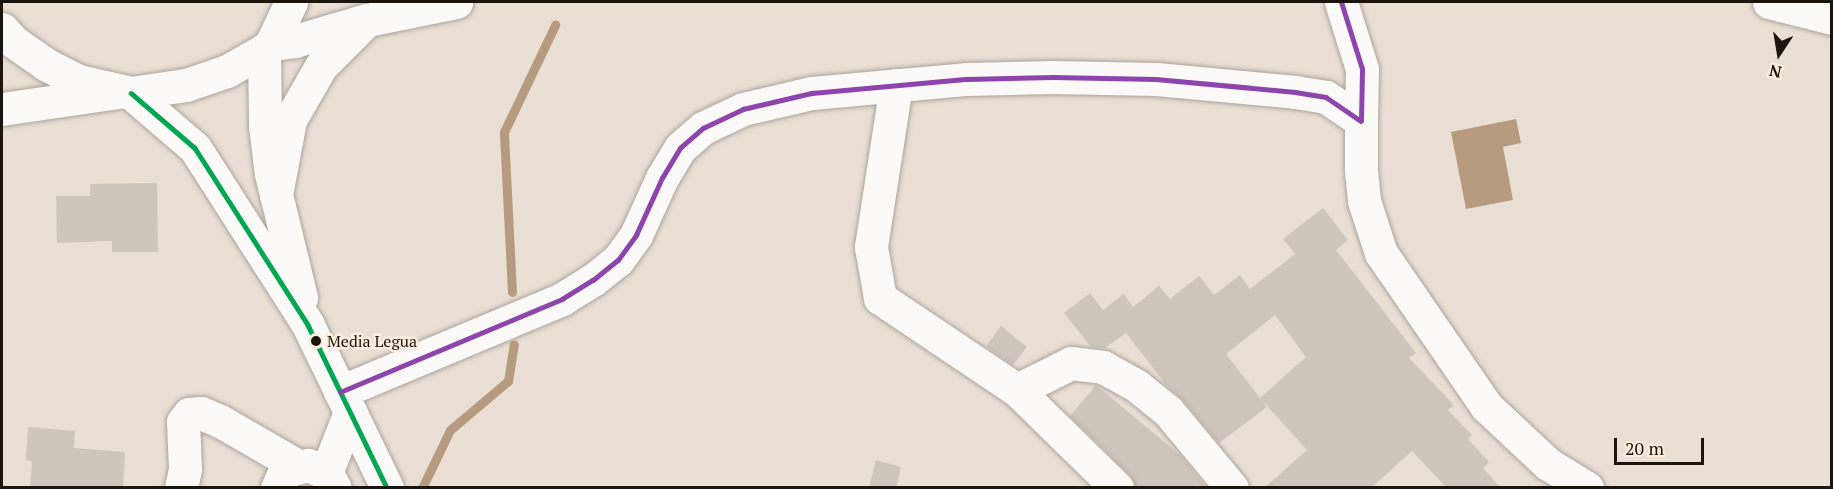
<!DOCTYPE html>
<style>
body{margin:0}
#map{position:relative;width:1833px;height:489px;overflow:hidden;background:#eadfd4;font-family:"PT Serif",serif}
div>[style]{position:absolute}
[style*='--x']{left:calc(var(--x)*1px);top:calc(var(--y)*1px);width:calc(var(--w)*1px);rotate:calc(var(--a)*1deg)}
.water>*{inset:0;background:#b69b81}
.stream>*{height:9px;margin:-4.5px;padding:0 4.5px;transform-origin:4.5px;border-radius:4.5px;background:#b69b81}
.building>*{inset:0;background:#cec6bd}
.roads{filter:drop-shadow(0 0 2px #aca49b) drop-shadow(0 0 2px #aca49b)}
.minor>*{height:33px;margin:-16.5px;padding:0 16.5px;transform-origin:16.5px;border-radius:16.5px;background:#fcfaf9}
.major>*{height:33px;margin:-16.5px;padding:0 16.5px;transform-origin:16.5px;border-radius:16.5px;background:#fcfaf9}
.highway>*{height:33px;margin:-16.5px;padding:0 16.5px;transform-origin:16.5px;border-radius:16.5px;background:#fcfaf9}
.bus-1>*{height:4.5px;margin:-2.25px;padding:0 2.25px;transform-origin:2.25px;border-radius:2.25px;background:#00a651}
.bus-2>*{height:4.5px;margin:-2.25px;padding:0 2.25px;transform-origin:2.25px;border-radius:2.25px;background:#8e44ad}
.dots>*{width:16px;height:16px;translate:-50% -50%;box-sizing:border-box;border:3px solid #fdeddd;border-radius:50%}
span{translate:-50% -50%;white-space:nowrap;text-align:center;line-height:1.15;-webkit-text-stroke:5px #fdeddd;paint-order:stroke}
.bus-label{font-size:16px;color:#1c150e}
.left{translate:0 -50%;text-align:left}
.frame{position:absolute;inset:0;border:3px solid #1c150e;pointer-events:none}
.north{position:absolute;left:1749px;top:24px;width:60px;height:60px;-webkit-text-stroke:4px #fdeddd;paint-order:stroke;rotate:192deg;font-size:16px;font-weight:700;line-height:24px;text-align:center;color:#1c150e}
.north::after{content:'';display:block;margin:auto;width:21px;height:27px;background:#1c150e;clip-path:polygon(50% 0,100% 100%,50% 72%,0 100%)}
.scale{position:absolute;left:1614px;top:438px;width:90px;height:27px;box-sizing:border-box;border:3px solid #1c150e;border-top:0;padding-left:8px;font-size:18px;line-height:21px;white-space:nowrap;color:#1c150e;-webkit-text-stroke:4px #fdeddd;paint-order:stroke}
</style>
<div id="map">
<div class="water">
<div style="clip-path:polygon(1516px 119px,1521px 143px,1503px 147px,1513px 200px,1466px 209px,1451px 132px)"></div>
</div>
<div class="stream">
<div style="--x:512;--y:292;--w:160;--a:-92.9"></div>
<div style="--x:504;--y:132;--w:119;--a:-64.5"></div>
<div style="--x:422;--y:488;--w:64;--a:-64.2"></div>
<div style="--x:450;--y:430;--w:76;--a:-40.2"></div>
<div style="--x:508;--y:381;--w:37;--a:-81"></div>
</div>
<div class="building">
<div style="clip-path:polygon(157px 183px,158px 252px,112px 252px,112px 241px,57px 243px,56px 196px,90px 196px,90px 184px)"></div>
<div style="clip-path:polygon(1323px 208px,1348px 240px,1336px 250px,1416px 353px,1409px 358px,1454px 405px,1448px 410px,1472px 435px,1468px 439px,1489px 462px,1483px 468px,1501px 488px,1447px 488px,1412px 451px,1371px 488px,1264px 488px,1307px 450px,1260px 398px,1306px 357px,1275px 315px,1226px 354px,1267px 407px,1219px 443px,1182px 399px,1167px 386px,1126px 333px,1105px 348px,1091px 347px,1064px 313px,1090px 293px,1103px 310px,1124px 294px,1133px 307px,1159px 286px,1170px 299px,1199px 276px,1214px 295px,1240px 275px,1250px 289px,1295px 254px,1283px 239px)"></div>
<div style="clip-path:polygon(1001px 326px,1027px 347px,1013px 365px,986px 346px)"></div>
<div style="clip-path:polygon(1096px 385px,1180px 455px,1207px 488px,1138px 488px,1135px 485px,1130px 475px,1070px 416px)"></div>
<div style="clip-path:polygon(28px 427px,75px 431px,74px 448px,125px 452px,123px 488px,30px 488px,32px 461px,26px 460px)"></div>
<div style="clip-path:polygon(876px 460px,901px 467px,896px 488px,869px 488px)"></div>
</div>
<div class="roads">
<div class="minor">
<div style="--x:896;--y:85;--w:164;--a:98.8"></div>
<div style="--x:871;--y:247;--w:52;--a:80"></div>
<div style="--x:880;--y:298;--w:165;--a:33.9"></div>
<div style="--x:1017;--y:390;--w:140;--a:44.4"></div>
<div style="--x:1361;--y:121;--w:50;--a:90"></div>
<div style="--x:1361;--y:171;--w:30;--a:84"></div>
<div style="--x:1364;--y:201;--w:55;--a:71.9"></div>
<div style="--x:1381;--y:253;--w:186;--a:55.5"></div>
<div style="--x:1486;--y:406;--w:85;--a:43.1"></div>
<div style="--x:1548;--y:464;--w:46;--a:31.6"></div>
<div style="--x:1017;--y:390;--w:60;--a:-26.6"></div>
<div style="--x:1071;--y:363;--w:32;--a:7"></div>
<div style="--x:1103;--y:367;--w:39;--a:29"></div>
<div style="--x:1137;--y:386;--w:40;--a:39"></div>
<div style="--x:1168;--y:411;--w:100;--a:50.3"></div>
<div style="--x:340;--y:392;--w:241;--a:-22.7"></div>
<div style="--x:562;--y:299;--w:36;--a:-32"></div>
<div style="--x:593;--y:280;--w:32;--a:-39"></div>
<div style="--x:618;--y:260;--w:31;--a:-54"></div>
<div style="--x:636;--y:235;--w:63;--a:-65.5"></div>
<div style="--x:662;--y:178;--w:35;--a:-59"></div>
<div style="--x:680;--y:148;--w:30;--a:-41"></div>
<div style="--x:703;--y:128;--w:44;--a:-25.4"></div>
<div style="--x:743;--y:109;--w:71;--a:-13.1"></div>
<div style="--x:812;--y:93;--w:156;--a:-5.2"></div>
<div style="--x:967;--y:79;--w:85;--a:-1.3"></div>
<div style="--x:1052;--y:77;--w:104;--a:1.1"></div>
<div style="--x:1156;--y:79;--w:140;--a:5.3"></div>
<div style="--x:1295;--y:92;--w:31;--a:9"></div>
<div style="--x:1326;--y:97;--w:42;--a:34.4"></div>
<div style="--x:1361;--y:121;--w:52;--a:-88.9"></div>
<div style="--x:1362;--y:69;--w:70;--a:-107.4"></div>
<div style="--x:326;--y:473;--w:66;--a:-68.5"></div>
<div style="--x:181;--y:488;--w:19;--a:-78"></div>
<div style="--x:185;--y:469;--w:47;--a:-92.4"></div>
<div style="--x:183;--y:422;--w:10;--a:-53"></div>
<div style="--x:189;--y:414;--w:12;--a:-5"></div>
<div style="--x:201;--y:413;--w:21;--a:23"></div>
<div style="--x:220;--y:421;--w:90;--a:30"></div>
<div style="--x:277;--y:488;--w:12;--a:-66"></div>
<div style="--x:282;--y:477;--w:10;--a:-45"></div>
<div style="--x:289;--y:470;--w:20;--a:-15"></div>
<div style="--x:308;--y:465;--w:20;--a:24"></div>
<div style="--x:326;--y:473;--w:17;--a:59"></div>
</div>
<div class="major">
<div style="--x:2;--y:29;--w:18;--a:47"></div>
<div style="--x:14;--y:42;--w:38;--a:35"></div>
<div style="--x:45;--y:64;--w:38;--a:27"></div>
<div style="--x:79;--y:81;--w:53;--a:13"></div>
<div style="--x:131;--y:93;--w:56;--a:-8.3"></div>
<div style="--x:186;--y:85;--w:43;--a:-18.9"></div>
<div style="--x:227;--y:71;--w:43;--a:-29.6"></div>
<div style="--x:264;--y:50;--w:9;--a:-41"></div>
<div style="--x:271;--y:44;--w:47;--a:-64.5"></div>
<div style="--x:264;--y:50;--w:76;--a:89.2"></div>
<div style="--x:265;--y:126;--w:48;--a:82.9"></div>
<div style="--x:271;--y:174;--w:127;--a:76.3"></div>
<div style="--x:131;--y:93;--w:84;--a:40.7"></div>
<div style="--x:195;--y:148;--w:210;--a:57.4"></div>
<div style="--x:308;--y:325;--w:181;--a:64.1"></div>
</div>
<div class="highway">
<div style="--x:1769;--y:2;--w:65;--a:14.3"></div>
<div style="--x:271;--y:44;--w:24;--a:-7"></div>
<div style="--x:295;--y:41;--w:75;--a:-16.3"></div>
<div style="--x:2;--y:109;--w:116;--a:-8.4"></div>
<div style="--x:276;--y:195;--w:76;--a:-79.4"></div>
<div style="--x:290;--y:120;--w:62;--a:-60.1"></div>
<div style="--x:321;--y:66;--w:65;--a:-45"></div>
<div style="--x:367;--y:20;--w:91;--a:-11.4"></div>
</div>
</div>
<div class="bus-1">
<div style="--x:131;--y:93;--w:84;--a:40.7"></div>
<div style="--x:195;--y:148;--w:210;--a:57.4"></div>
<div style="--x:308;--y:325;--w:181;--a:64.1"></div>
</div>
<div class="bus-2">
<div style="--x:340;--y:392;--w:241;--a:-22.7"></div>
<div style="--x:562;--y:299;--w:36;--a:-32"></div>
<div style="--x:593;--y:280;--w:32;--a:-39"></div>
<div style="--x:618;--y:260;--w:31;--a:-54"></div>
<div style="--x:636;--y:235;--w:63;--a:-65.5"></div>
<div style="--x:662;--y:178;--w:35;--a:-59"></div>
<div style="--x:680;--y:148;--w:30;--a:-41"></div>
<div style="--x:703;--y:128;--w:44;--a:-25.4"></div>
<div style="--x:743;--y:109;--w:71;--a:-13.1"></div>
<div style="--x:812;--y:93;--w:156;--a:-5.2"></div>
<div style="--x:967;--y:79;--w:85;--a:-1.3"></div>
<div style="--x:1052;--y:77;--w:104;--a:1.1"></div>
<div style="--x:1156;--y:79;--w:140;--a:5.3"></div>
<div style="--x:1295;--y:92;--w:31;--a:9"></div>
<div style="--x:1326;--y:97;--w:42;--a:34.4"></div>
<div style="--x:1361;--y:121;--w:52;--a:-88.9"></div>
<div style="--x:1362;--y:69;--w:70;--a:-107.4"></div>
</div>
<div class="dots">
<div style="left:316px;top:341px;background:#1c150e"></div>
</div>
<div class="bus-label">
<span class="left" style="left:327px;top:341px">Media Legua</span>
</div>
<div class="frame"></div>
<div class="north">N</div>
<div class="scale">20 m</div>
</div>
